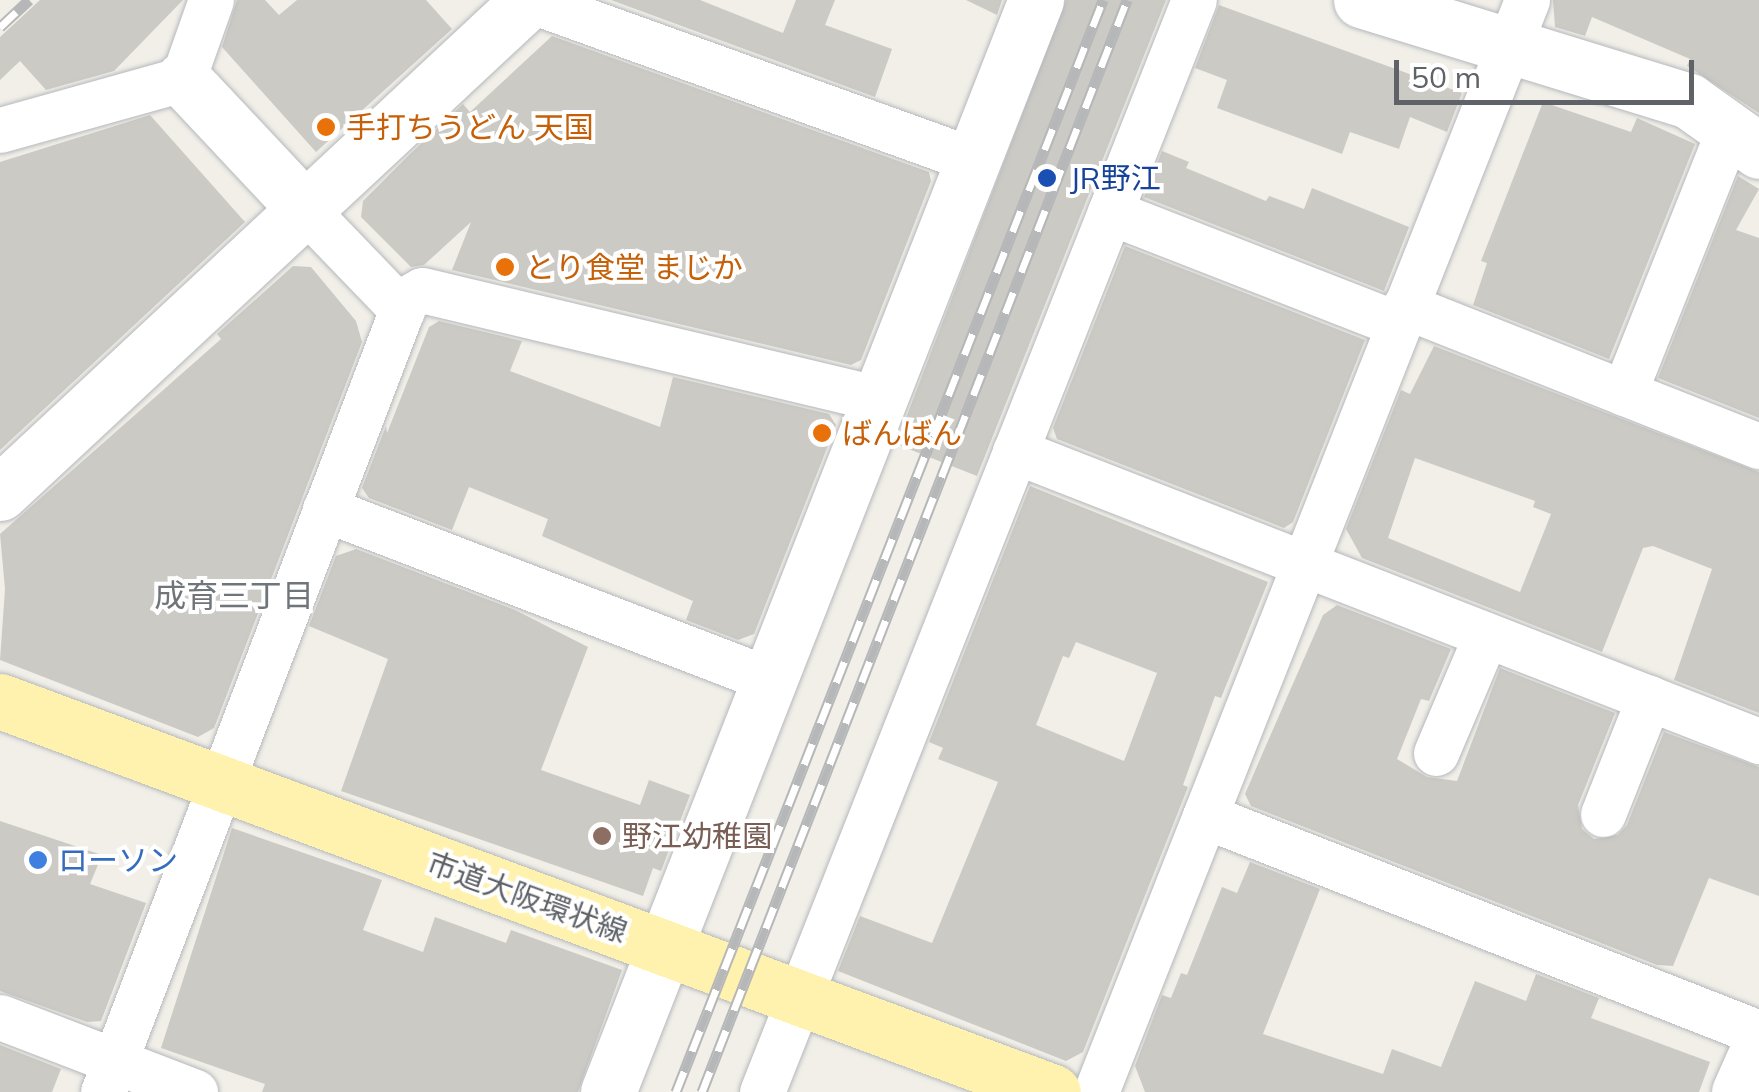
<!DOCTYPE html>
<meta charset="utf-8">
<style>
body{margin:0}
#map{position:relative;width:1759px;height:1092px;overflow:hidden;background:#f1efe8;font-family:Mulish,"Noto Sans JP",sans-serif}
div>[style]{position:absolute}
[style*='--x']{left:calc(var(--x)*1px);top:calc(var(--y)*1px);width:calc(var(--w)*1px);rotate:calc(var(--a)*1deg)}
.building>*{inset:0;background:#cccac5}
.roads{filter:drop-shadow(0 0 2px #b5b8bc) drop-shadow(0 0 2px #b5b8bc)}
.minor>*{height:45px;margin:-22.5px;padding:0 22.5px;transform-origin:22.5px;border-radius:22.5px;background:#fff}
.tertiary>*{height:55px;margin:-27.5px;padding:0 27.5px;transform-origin:27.5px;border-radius:27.5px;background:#fff}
.primary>*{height:55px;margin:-27.5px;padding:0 27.5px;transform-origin:27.5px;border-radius:27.5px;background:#fff2af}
.rail>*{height:11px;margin-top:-5.5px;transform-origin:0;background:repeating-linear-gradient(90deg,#fff 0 22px,#b6b7b8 0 44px);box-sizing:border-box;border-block:2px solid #b6b7b8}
.dots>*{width:28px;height:28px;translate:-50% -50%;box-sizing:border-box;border:5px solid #fff;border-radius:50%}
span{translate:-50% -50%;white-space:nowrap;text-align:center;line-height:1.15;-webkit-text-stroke:8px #fff;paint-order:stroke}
.food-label{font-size:30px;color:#c56008}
.left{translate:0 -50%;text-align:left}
.transit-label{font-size:30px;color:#164399}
.education-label{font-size:30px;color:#785e54}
.shop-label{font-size:30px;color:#366cbe}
.street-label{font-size:30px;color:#5f6368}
.neighbourhood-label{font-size:32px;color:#70757a}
.scale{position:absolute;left:1394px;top:60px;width:300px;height:45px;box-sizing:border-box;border:5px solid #5f6368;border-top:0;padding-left:12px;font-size:30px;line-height:35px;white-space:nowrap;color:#5f6368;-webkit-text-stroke:8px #fff;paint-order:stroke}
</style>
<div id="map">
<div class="building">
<div style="clip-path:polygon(40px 0,183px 0,114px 71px,46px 90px,20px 61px,0 80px,0 37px)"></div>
<div style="clip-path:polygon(237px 0,265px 0,279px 15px,297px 0,426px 0,452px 29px,316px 152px,222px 47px)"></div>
<div style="clip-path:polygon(611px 0,700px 0,783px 33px,796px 0,835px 0,825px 25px,892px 49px,875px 97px)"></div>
<div style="clip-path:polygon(966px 0,1002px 0,997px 15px)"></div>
<div style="clip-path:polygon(1066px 0,1166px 0,977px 476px,896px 444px)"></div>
<div style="clip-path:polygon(1553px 0,1759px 0,1759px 113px,1687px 66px,1690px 59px,1592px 17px,1585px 36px,1555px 27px)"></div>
<div style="clip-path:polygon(1219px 5px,1462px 93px,1447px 132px,1410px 117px,1399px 149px,1350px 132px,1342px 154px,1217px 108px,1227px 80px,1195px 68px)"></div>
<div style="clip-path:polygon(552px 36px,929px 172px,931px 181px,861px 360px,851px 365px,452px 270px,471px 222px,424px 265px,411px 267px,361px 217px,363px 201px,408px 156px,463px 104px,470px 112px)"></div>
<div style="clip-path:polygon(1543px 102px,1631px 132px,1637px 118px,1695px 144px,1609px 359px,1473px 305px,1487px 263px,1481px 261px)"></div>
<div style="clip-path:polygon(150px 115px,245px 222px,0 450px,0 162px)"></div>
<div style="clip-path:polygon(1162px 151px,1189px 162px,1186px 168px,1266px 201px,1269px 196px,1304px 209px,1312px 188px,1409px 227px,1384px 291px,1144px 197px)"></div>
<div style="clip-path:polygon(1738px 176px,1759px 189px,1736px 230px,1759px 238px,1759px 418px,1658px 378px)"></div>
<div style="clip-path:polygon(1125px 246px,1365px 340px,1293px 522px,1284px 528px,1057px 439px,1053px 428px)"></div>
<div style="clip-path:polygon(293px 266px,311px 267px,356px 321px,362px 342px,214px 728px,198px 737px,0 660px,5px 589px,0 534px,221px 339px,217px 334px)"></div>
<div style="clip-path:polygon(439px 321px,522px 341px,510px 371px,660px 427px,673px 377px,829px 414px,836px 425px,754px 634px,738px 640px,686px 620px,693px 601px,542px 536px,548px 519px,469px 487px,452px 530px,369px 498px,362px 488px,386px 426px,387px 433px,429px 327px)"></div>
<div style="clip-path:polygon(evenodd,1434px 346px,1759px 472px,1759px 713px,1674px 680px,1712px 569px,1653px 546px,1643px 548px,1602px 652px,1362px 558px,1346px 529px,1401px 390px,1410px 394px,1434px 346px,1415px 458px,1535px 501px,1533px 507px,1551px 514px,1520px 592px,1388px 538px,1415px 458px)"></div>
<div style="clip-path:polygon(evenodd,1030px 486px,1268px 582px,1221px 698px,1215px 696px,1183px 785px,1188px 787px,1083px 1052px,1066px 1061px,838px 971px,860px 916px,932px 943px,998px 782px,938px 759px,943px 748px,929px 742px,1030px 486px,1076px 642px,1157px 673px,1124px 761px,1036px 725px,1063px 656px,1069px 658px,1076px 642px)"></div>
<div style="clip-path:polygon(356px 549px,515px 610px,588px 647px,541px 770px,640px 805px,649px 780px,690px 795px,661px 871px,653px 868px,643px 896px,341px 791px,388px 659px,309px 626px,336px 556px)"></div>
<div style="clip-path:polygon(1337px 605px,1451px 649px,1429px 701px,1421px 699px,1397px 759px,1427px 777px,1457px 781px,1500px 668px,1615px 713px,1578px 805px,1582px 829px,1594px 839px,1618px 835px,1627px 825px,1664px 732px,1759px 767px,1759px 896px,1709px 878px,1673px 966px,1657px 965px,1251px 806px,1245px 794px,1267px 743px,1323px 615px)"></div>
<div style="clip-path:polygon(0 821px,102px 855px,90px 884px,146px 903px,101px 1021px,87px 1022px,0 991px)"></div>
<div style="clip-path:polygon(232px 828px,382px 880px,363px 930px,423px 952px,435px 917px,506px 943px,511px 930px,622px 970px,578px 1092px,262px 1092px,265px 1084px,161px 1048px)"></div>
<div style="clip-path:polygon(1250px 862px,1320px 889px,1263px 1034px,1383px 1074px,1392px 1049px,1441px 1067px,1475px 981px,1526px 1001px,1536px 974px,1599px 998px,1591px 1018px,1710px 1062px,1699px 1092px,1145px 1092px,1135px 1066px,1162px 995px,1171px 998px,1181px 973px,1187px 975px,1222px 887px,1237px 893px)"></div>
<div style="clip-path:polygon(0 1045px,61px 1069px,52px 1092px,0 1092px)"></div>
</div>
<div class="roads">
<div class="minor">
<div style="--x:529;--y:0;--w:473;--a:19.8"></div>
<div style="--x:0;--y:130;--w:190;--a:-15.6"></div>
<div style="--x:183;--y:79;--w:84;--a:-70.5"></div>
<div style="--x:303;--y:207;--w:143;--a:46.1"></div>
<div style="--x:1110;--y:212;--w:308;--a:21.3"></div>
<div style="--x:1405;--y:306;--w:381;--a:21.6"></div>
<div style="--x:1624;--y:393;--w:284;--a:-68.3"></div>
<div style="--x:1015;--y:451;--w:799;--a:21.3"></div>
<div style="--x:325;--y:509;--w:477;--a:21"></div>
<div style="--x:1436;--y:753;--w:128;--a:-67"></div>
<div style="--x:1603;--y:814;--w:125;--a:-68.4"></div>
<div style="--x:1205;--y:816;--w:595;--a:21.39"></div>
<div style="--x:0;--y:1017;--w:209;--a:21"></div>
<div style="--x:103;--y:1092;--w:849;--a:-69.09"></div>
<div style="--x:406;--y:299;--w:18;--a:-29"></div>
<div style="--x:422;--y:290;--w:471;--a:13.4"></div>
<div style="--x:762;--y:1092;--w:1174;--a:-68.42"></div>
<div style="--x:1096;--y:1092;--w:1174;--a:-68.46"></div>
</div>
<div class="tertiary">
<div style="--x:1361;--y:0;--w:343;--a:17.1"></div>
<div style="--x:1689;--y:101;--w:86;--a:35.5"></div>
<div style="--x:183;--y:79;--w:175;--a:46.8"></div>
<div style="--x:0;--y:493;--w:723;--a:-42.98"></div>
<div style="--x:608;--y:1092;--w:1173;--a:-68.6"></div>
<div style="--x:1739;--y:1092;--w:49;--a:-66"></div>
</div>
<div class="primary">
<div style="--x:0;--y:701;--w:1123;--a:20.37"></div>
</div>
</div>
<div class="rail">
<div style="--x:0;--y:27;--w:40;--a:-43"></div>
<div style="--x:676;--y:1092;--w:1173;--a:-68.64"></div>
<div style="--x:702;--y:1092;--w:1172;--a:-68.73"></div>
</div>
<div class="dots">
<div style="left:326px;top:127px;background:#e8710a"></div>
<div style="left:1047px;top:178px;background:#1a4fb4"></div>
<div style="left:505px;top:267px;background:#e8710a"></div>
<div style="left:822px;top:433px;background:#e8710a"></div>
<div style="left:602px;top:836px;background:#8d6e63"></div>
<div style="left:38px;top:860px;background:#3f7fe0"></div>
</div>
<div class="food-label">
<span class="left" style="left:346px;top:127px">手打ちうどん 天国</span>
<span class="left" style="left:525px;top:267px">とり食堂 まじか</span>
<span class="left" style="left:842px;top:433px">ばんばん</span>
</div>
<div class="transit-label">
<span class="left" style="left:1070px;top:178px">JR野江</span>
</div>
<div class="education-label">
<span class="left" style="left:622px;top:836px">野江幼稚園</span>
</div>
<div class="shop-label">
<span class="left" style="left:58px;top:860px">ローソン</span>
</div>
<div class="street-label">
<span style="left:527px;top:897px;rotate:20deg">市道大阪環状線</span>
</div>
<div class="neighbourhood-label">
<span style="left:234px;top:595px">成育三丁目</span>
</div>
<div class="scale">50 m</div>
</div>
